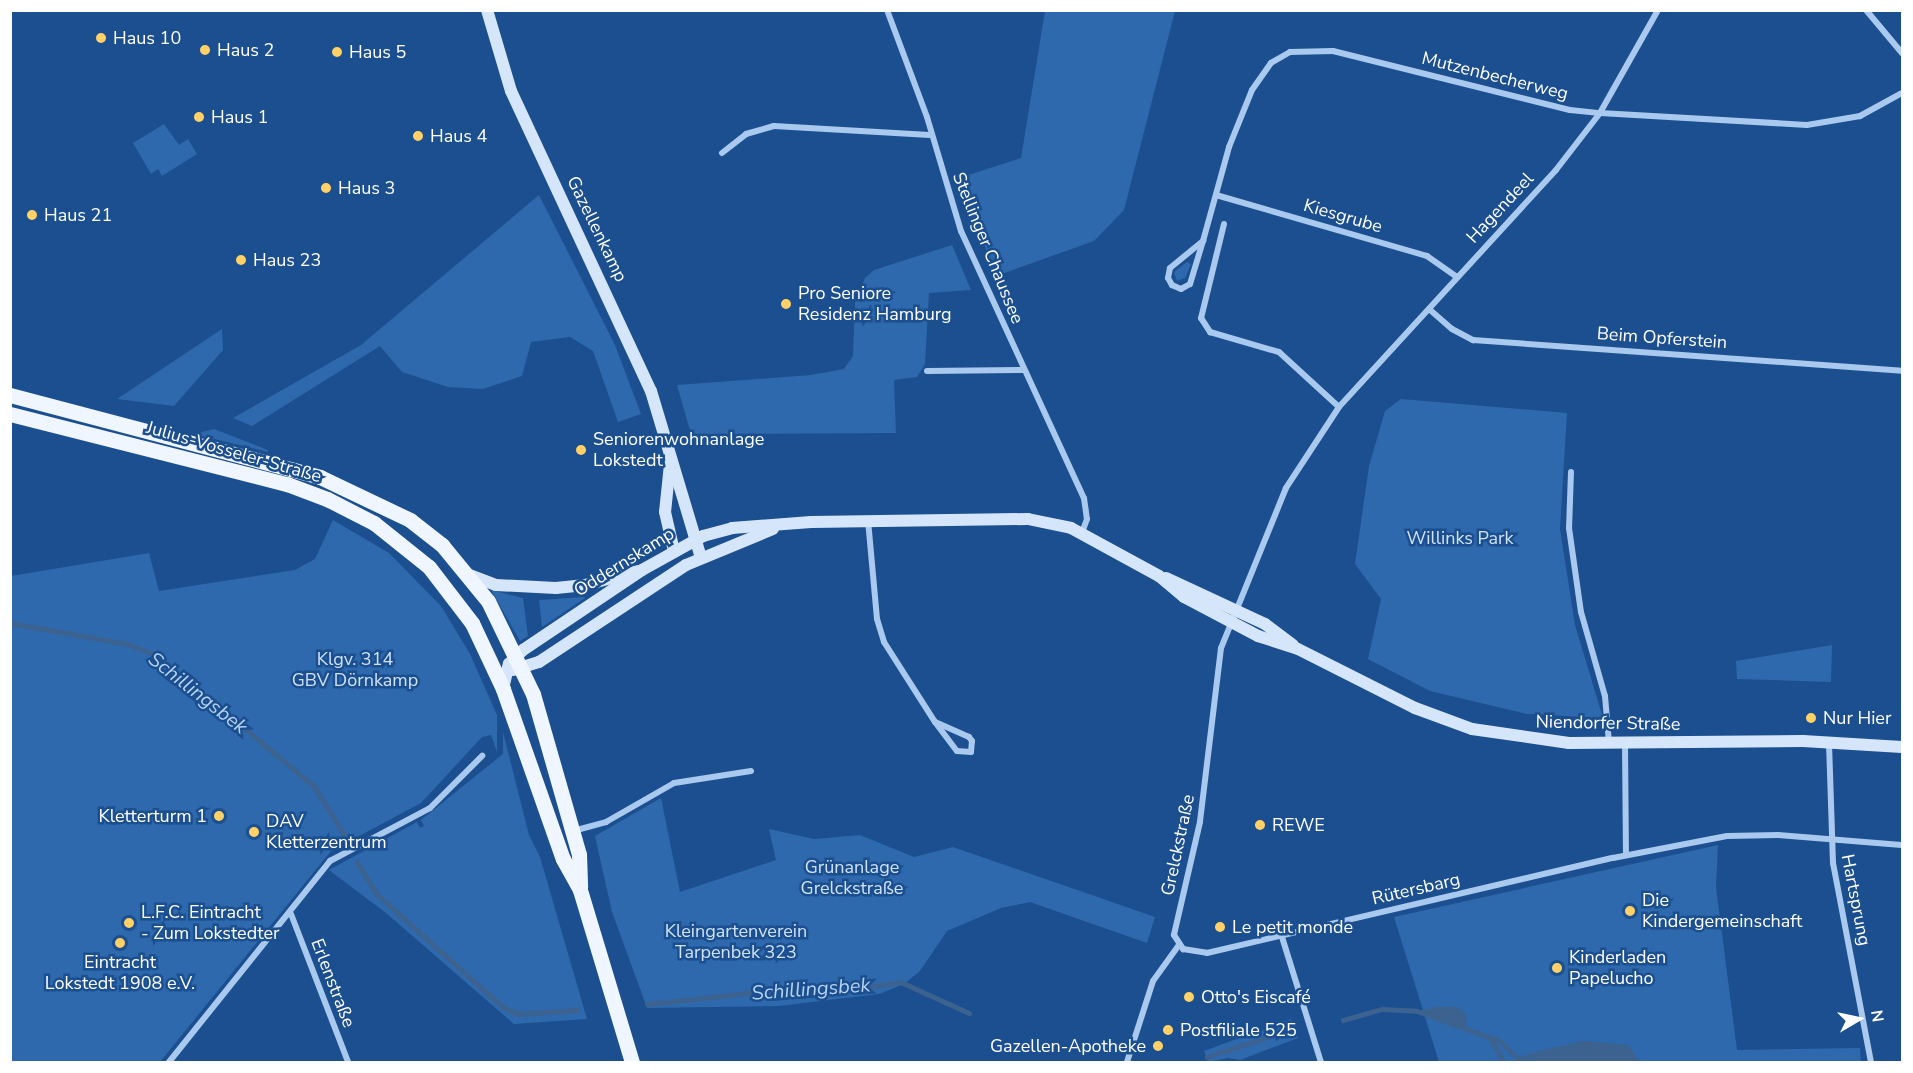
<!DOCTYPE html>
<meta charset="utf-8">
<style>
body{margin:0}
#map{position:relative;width:1913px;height:1073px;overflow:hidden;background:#1b4f8f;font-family:"Nunito Sans",sans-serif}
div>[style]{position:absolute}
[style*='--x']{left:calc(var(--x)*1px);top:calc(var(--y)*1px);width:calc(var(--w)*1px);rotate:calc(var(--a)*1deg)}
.green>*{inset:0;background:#2e69ad}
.water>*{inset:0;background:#3c6290}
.stream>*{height:4.5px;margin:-2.25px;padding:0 2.25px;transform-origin:2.25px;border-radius:2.25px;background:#3c6290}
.street>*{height:6px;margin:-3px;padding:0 3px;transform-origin:3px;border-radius:3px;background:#a9c9ee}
.secondary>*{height:12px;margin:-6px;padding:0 6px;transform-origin:6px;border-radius:6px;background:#d6e6fa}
.primary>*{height:15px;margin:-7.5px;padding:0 7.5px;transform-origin:7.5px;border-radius:7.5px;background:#f0f6ff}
.dots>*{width:16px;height:16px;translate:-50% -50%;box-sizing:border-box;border:3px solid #1b4f8f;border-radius:50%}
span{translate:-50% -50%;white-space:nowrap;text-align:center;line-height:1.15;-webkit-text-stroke:5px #1b4f8f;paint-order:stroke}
.poi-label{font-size:18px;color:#fff}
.left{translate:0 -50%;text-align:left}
.right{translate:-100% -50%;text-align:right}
.street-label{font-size:18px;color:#fff}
.park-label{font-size:18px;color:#cfe3fa}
.water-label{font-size:20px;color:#b5d3f5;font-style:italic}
.frame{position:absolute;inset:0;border:12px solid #fff;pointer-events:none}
.north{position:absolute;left:1829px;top:989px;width:60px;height:60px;-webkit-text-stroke:4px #1b4f8f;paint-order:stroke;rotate:81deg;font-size:16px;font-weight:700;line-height:24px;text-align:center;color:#fff}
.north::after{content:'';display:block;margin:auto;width:21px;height:27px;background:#fff;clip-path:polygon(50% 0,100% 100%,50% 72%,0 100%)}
</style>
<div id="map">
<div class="green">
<div style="clip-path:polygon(1045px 11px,1175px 11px,1124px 210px,1094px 241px,996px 276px,959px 178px,1021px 158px)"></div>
<div style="clip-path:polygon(164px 124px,179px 145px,188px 139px,197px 154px,162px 176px,158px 169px,151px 174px,133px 143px)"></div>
<div style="clip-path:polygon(539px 195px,615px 345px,641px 414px,618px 422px,593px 351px,570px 337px,531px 342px,522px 376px,483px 389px,448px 387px,402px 372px,380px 346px,252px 426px,233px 418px,361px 345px)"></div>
<div style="clip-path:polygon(952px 245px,971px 290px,929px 293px,925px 364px,917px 377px,894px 380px,896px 433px,691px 434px,677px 385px,811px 375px,844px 369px,853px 356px,855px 303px,865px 278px,874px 270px)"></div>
<div style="clip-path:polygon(1187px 262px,1191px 264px,1185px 278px,1177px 281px,1174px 272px)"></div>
<div style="clip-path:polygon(222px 329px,223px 350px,174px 406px,117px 399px)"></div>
<div style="clip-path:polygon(1401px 399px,1567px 413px,1560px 529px,1575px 625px,1603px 718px,1527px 714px,1430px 691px,1368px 659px,1381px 599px,1355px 564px,1369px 466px,1385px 411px)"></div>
<div style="clip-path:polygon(214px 429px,268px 450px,268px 452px,194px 434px)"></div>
<div style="clip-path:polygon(333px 520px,389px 553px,441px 606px,470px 654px,497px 715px,497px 752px,491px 735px,482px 737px,421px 803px,331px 851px,160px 1062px,11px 1062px,11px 576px,149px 553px,159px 591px,295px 570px,315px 559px)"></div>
<div style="clip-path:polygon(491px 590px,523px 598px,528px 636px,520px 641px)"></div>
<div style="clip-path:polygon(584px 597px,585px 598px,542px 627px,539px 600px)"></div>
<div style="clip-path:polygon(1832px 645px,1831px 682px,1737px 679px,1736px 661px)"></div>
<div style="clip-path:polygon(503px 732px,529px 835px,540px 857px,587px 1019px,514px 1024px,386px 913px,329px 870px,417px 822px,420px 828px,424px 826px,421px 820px,503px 754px)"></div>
<div style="clip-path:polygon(661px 798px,680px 892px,776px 860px,769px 829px,814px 839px,860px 835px,914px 857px,953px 847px,1155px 917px,1147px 943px,1030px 902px,1001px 908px,947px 931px,920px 971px,904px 984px,879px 994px,779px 1006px,647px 1008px,612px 912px,595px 836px)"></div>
<div style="clip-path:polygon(1718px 845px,1716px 887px,1737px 1050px,1860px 1048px,1861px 1062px,1439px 1062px,1394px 917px)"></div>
<div style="clip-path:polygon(1291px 1019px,1298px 1038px,1240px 1060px,1228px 1058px,1208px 1062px,1204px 1051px)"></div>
</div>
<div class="water">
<div style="clip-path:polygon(1437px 1007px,1457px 1007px,1466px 1014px,1466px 1028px,1417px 1011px)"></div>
<div style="clip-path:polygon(1583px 1041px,1629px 1045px,1639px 1062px,1517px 1062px,1520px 1057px,1539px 1051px)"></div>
</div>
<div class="stream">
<div style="--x:10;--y:623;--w:120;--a:10.1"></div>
<div style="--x:128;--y:644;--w:31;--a:22"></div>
<div style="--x:157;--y:656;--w:204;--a:39.6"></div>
<div style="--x:314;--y:786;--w:57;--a:58"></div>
<div style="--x:357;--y:862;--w:39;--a:58"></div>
<div style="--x:378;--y:895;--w:168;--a:41.9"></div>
<div style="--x:503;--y:1007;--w:17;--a:24"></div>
<div style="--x:519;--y:1014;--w:58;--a:-3.9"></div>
<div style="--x:647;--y:1004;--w:132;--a:-6.1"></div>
<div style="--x:778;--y:990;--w:64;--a:0.9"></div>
<div style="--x:842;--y:991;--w:60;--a:-8.7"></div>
<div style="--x:901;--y:982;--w:75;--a:24.5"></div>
<div style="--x:1343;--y:1020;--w:41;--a:-15.8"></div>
<div style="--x:1382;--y:1009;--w:35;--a:3"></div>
<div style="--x:1417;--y:1011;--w:88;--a:19.9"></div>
<div style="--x:1500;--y:1041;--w:30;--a:44"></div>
<div style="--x:1490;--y:1037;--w:29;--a:61"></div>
<div style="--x:1207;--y:1057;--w:90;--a:-18"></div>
</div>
<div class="street">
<div style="--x:887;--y:10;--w:114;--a:69.5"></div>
<div style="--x:927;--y:117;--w:119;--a:73.4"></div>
<div style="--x:961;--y:231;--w:294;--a:65.3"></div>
<div style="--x:1084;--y:498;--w:21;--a:82"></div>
<div style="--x:1087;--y:519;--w:15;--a:110"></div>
<div style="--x:1658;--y:10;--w:118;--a:119.4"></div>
<div style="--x:1600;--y:113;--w:72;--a:127.7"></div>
<div style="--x:1556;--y:170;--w:321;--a:132.5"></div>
<div style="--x:1339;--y:407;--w:97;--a:123.2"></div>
<div style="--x:1286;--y:488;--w:173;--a:112.1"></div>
<div style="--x:1221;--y:648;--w:175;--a:96.9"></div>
<div style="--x:1200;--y:822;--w:116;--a:103"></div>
<div style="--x:1174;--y:935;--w:17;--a:57"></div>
<div style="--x:1183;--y:949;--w:24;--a:9"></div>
<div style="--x:1207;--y:953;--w:417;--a:-13.2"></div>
<div style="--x:1613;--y:858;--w:116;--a:-10.9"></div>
<div style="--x:1727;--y:836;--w:51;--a:-1.1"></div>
<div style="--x:1778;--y:835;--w:124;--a:4.6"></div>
<div style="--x:1866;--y:10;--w:56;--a:50.1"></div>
<div style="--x:722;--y:153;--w:31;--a:-38"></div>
<div style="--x:746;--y:134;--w:29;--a:-16"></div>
<div style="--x:774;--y:126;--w:156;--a:3.3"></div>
<div style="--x:1216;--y:195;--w:220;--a:16.1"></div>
<div style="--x:1427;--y:256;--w:37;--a:35"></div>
<div style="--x:1224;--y:224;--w:97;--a:103.7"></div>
<div style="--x:1201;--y:318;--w:17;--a:57"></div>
<div style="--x:1210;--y:332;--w:72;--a:16.2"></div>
<div style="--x:1279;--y:352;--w:81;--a:42.5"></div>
<div style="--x:1203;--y:241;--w:45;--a:106.8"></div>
<div style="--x:1190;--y:284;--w:10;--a:151"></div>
<div style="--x:1181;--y:289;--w:10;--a:-156"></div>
<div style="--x:1172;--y:285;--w:8;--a:-120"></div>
<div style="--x:1168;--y:278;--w:10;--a:-79"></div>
<div style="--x:1170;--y:268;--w:43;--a:-39.3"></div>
<div style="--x:1203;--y:241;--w:98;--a:-74.5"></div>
<div style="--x:1229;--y:147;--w:61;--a:-68"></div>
<div style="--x:1252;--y:90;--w:33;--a:-55"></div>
<div style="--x:1271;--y:63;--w:22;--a:-30"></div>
<div style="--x:1290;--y:52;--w:43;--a:-1.3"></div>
<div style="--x:1333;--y:51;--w:244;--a:14"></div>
<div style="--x:1570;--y:110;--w:30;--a:6"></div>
<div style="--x:1600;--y:113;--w:207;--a:3.3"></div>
<div style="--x:1807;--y:125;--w:54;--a:-9.6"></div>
<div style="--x:1860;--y:116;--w:48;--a:-28.7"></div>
<div style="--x:1429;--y:309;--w:30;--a:41"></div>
<div style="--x:1452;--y:329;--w:24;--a:28"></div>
<div style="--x:1473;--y:340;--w:430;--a:4.1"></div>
<div style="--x:927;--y:371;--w:97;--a:-0.6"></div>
<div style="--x:1571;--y:472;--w:56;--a:92"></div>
<div style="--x:1569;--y:528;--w:85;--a:81.9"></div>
<div style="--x:1581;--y:612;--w:87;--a:74.1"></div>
<div style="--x:1605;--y:696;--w:47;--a:85.1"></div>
<div style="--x:868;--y:520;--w:99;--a:84.8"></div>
<div style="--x:877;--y:619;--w:24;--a:73"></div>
<div style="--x:884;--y:642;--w:95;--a:57.5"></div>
<div style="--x:935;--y:722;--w:36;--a:53"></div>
<div style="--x:957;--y:751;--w:14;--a:4"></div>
<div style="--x:971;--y:752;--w:11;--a:-85"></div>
<div style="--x:972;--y:741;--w:5;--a:-127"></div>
<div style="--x:969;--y:737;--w:37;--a:-156"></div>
<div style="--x:1829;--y:743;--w:120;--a:88.1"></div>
<div style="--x:1833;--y:863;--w:203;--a:79.2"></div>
<div style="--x:1625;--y:744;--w:111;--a:89.5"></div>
<div style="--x:573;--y:831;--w:34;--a:-15"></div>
<div style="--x:606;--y:822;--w:78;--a:-29.8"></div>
<div style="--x:674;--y:783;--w:78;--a:-8.9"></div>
<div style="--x:291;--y:914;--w:159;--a:68.9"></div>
<div style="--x:1282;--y:937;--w:131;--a:72.7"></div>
<div style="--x:169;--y:1062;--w:258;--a:-51.3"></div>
<div style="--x:330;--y:861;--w:113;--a:-27.9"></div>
<div style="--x:430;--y:808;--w:74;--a:-45"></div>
<div style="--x:1127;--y:1062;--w:85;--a:-72.2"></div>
<div style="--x:1153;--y:981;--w:44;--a:-54.2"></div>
</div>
<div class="secondary">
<div style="--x:487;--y:10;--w:84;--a:73.5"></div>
<div style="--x:511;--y:91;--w:331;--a:65"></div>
<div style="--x:651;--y:391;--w:174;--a:73.3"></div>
<div style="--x:670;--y:464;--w:48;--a:95.9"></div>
<div style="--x:665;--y:512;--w:40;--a:77"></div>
<div style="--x:470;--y:575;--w:28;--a:21"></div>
<div style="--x:496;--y:585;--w:60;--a:2.9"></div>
<div style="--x:556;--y:588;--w:29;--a:-6"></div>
<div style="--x:585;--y:585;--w:55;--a:-14.8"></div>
<div style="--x:1166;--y:578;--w:109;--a:24.9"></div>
<div style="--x:1265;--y:624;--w:35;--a:37"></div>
<div style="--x:513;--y:670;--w:27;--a:-17"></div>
<div style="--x:539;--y:662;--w:176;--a:-33.4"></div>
<div style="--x:686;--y:565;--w:94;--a:-22.5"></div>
<div style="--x:503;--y:689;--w:26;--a:-77"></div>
<div style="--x:509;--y:664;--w:20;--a:-45"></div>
<div style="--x:523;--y:650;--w:143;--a:-33.9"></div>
<div style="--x:642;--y:570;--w:70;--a:-29.1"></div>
<div style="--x:703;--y:536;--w:30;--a:-15"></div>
<div style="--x:732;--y:528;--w:79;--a:-4.3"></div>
<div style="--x:811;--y:522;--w:217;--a:-0.8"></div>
<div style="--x:1028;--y:519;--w:44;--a:11.8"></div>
<div style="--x:1071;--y:528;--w:100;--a:28.6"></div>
<div style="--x:1159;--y:576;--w:33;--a:40"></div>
<div style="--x:1184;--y:597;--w:84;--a:27.8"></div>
<div style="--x:1258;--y:636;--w:40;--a:18"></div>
<div style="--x:1296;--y:648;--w:133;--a:26.8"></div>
<div style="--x:1415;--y:708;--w:61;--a:20.2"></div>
<div style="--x:1472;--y:729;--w:98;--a:8.2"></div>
<div style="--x:1569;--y:743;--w:234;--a:-0.5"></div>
<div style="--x:1803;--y:741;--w:99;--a:3.5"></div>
</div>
<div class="primary">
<div style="--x:10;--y:395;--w:321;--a:14.8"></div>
<div style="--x:320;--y:477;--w:100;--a:25.5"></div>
<div style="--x:410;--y:520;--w:41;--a:38"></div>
<div style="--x:442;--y:545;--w:72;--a:50.6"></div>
<div style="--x:488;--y:601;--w:103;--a:64.2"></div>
<div style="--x:533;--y:694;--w:166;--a:74"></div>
<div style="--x:579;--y:854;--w:33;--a:88"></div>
<div style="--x:10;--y:414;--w:286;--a:14.2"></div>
<div style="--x:287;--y:484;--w:43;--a:20.6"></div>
<div style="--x:327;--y:499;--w:53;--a:27.1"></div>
<div style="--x:374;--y:523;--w:70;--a:38.7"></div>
<div style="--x:429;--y:567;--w:71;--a:52.5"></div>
<div style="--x:472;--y:623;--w:73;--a:64.8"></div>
<div style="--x:503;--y:689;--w:180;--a:70.6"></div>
<div style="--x:563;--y:859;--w:35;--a:61"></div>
<div style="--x:580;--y:890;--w:180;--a:73.2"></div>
</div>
<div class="dots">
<div style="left:101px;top:38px;background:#ffd166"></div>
<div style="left:205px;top:50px;background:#ffd166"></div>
<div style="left:337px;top:52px;background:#ffd166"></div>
<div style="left:199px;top:117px;background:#ffd166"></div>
<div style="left:418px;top:136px;background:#ffd166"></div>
<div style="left:326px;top:188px;background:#ffd166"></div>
<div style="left:32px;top:215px;background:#ffd166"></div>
<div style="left:241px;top:260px;background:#ffd166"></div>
<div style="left:786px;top:304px;background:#ffd166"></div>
<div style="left:581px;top:450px;background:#ffd166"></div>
<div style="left:1811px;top:718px;background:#ffd166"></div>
<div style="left:219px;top:816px;background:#ffd166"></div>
<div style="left:1260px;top:825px;background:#ffd166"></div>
<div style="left:254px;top:832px;background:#ffd166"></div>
<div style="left:1630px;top:911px;background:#ffd166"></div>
<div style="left:129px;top:923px;background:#ffd166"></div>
<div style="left:1220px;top:927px;background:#ffd166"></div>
<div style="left:120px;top:943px;background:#ffd166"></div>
<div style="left:1557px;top:968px;background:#ffd166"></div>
<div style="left:1189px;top:997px;background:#ffd166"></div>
<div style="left:1168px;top:1030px;background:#ffd166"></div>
<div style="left:1158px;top:1046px;background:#ffd166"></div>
</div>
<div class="poi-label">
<span class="left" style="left:113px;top:38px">Haus 10</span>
<span class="left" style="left:217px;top:50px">Haus 2</span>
<span class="left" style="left:349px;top:52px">Haus 5</span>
<span class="left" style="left:211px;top:117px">Haus 1</span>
<span class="left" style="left:430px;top:136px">Haus 4</span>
<span class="left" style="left:338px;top:188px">Haus 3</span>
<span class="left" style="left:44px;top:215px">Haus 21</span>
<span class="left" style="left:253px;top:260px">Haus 23</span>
<span class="left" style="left:798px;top:304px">Pro Seniore<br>Residenz Hamburg</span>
<span class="left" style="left:593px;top:450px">Seniorenwohnanlage<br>Lokstedt</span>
<span class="left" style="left:1823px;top:718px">Nur Hier</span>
<span class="right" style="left:207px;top:816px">Kletterturm 1</span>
<span class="left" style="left:266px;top:832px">DAV<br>Kletterzentrum</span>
<span class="left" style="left:1272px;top:825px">REWE</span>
<span class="left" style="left:1642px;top:911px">Die<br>Kindergemeinschaft</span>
<span class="left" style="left:141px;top:923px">L.F.C. Eintracht<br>- Zum Lokstedter</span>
<span class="left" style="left:1232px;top:927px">Le petit monde</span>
<span class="left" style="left:1569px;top:968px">Kinderladen<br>Papelucho</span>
<span style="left:120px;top:973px">Eintracht<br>Lokstedt 1908 e.V.</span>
<span class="left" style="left:1201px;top:997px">Otto's Eiscafé</span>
<span class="left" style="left:1180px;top:1030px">Postfiliale 525</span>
<span class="right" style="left:1146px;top:1046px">Gazellen-Apotheke</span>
</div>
<div class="street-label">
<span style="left:1495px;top:76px;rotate:14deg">Mutzenbecherweg</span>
<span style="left:1500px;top:208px;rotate:-47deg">Hagendeel</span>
<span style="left:1343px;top:216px;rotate:16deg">Kiesgrube</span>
<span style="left:597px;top:229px;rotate:64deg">Gazellenkamp</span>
<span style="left:988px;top:248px;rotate:68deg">Stellinger Chaussee</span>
<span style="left:1662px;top:338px;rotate:4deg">Beim Opferstein</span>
<span style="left:234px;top:452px;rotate:16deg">Julius-Vosseler-Straße</span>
<span style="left:624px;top:562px;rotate:-32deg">Oddernskamp</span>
<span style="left:1608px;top:723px;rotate:1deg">Niendorfer Straße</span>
<span style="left:1178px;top:845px;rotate:-78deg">Grelckstraße</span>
<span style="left:1416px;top:889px;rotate:-13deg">Rütersbarg</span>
<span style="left:1856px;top:900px;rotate:79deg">Hartsprung</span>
<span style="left:333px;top:983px;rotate:69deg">Erlenstraße</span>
</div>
<div class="park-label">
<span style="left:1460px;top:538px">Willinks Park</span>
<span style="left:355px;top:670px">Klgv. 314<br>GBV Dörnkamp</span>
<span style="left:852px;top:878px">Grünanlage<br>Grelckstraße</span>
<span style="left:736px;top:942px">Kleingartenverein<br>Tarpenbek 323</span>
</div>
<div class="water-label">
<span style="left:198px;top:693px;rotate:38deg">Schillingsbek</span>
<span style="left:811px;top:989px;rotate:-4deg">Schillingsbek</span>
</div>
<div class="frame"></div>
<div class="north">N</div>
</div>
